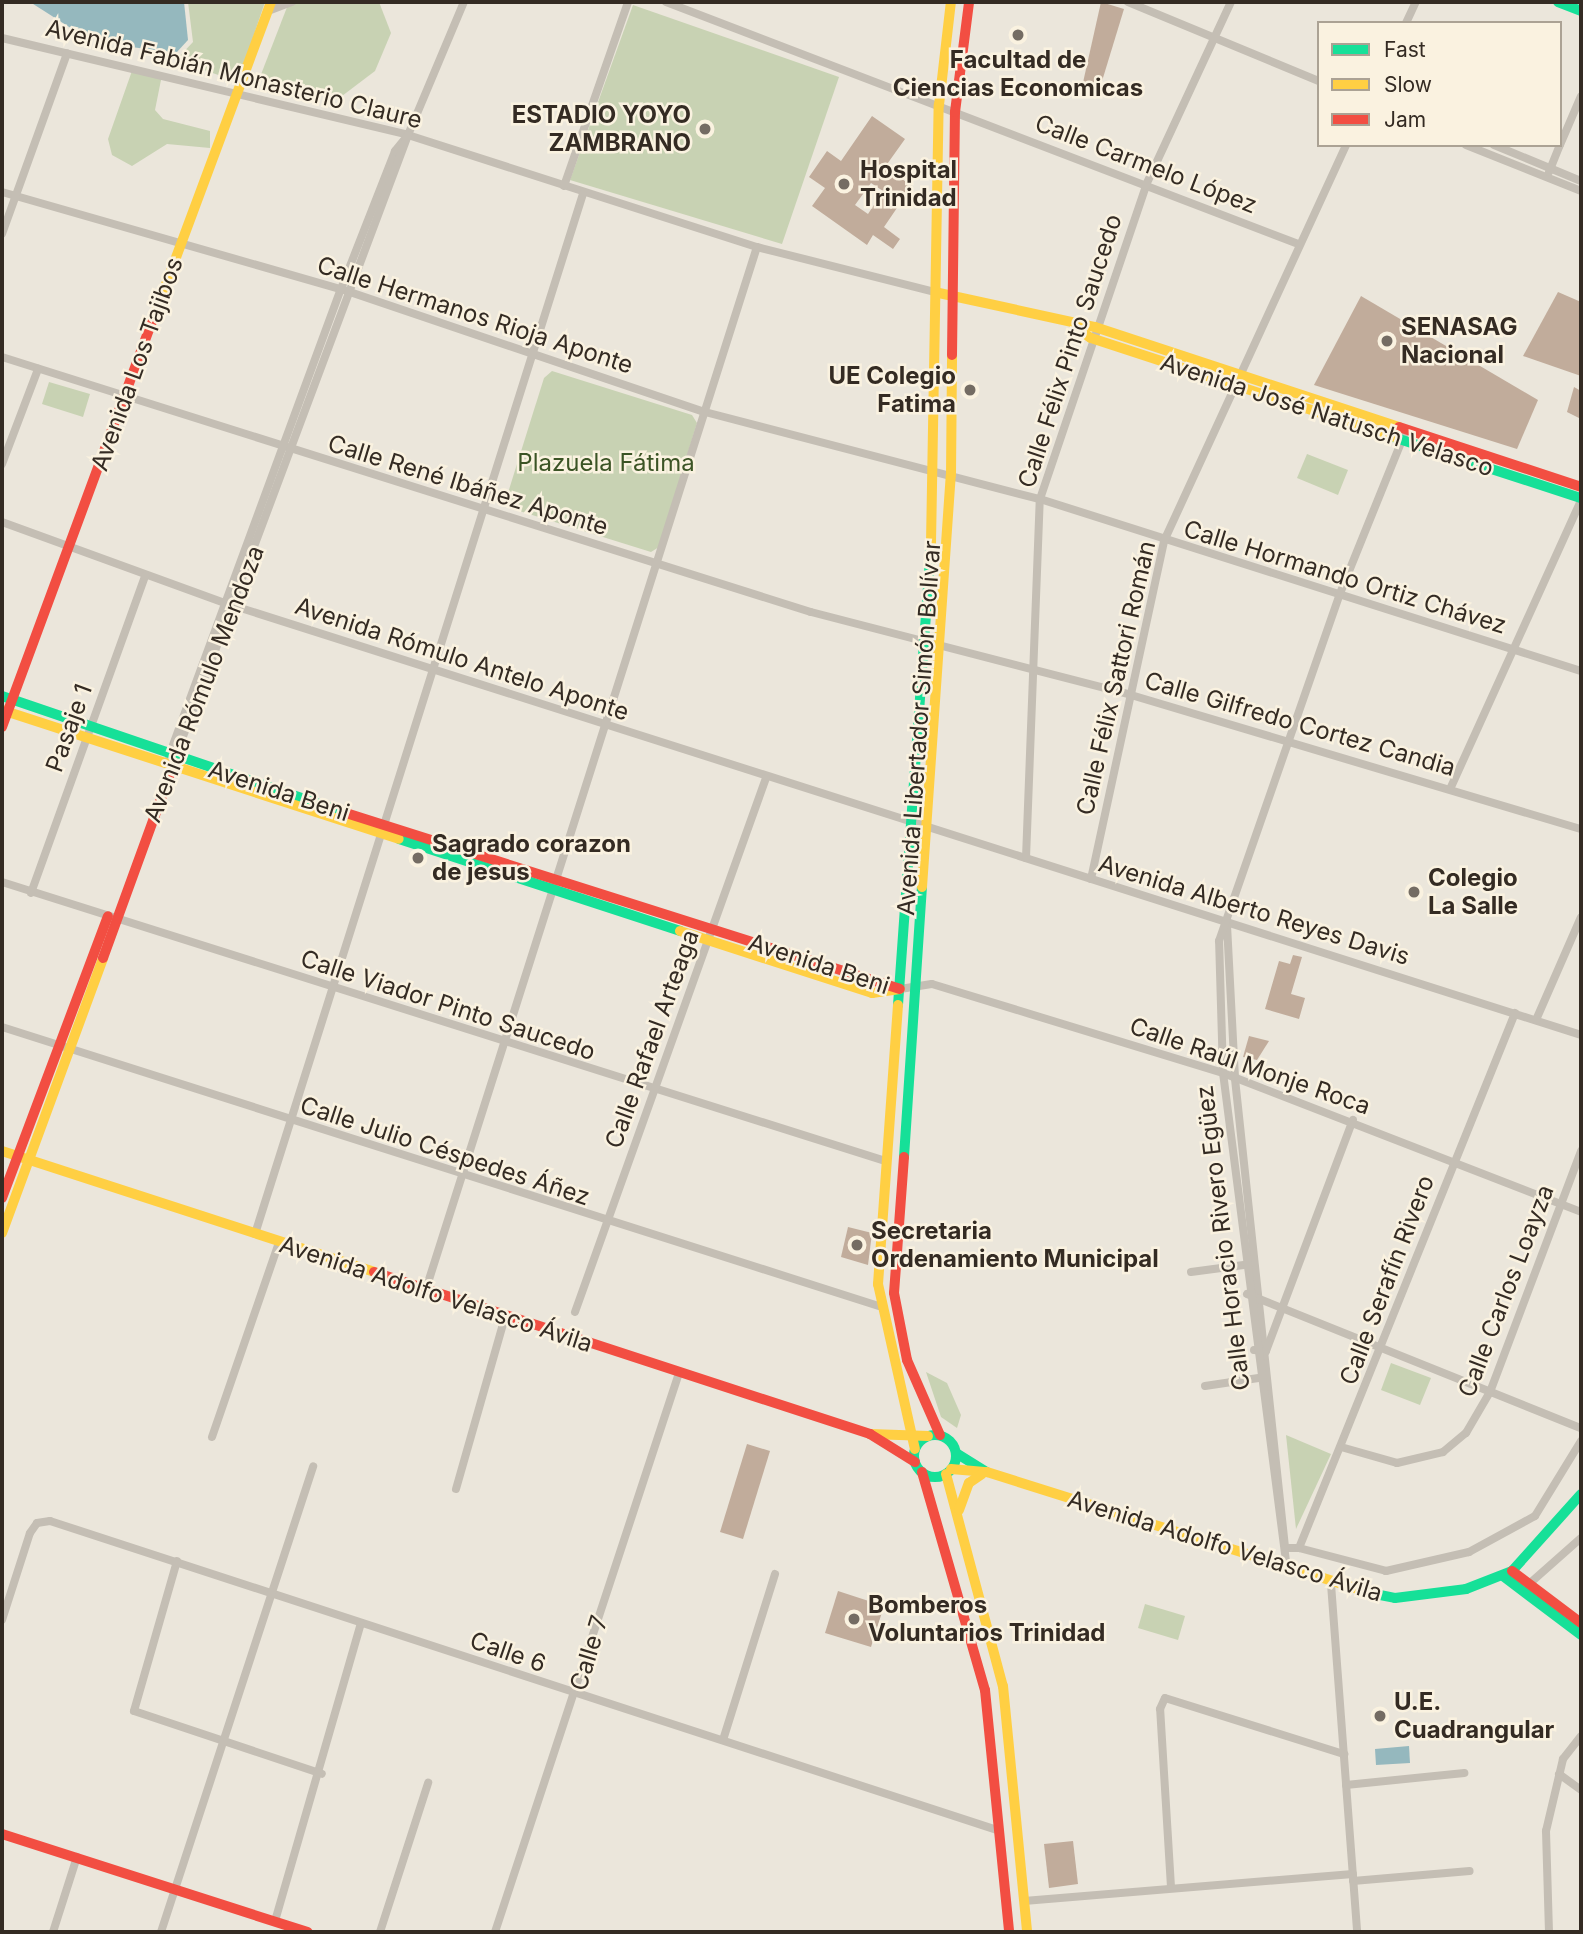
<!DOCTYPE html>
<meta charset="utf-8">
<style>
body{margin:0}
#map{position:relative;width:1583px;height:1934px;overflow:hidden;background:#ebe6db;font-family:Inter,sans-serif}
div>[style]{position:absolute}
[style*='--x']{left:calc(var(--x)*1px);top:calc(var(--y)*1px);width:calc(var(--w)*1px);rotate:calc(var(--a)*1deg)}
.green>*{inset:0;background:#c8d2b3}
.water>*{inset:0;background:#95b8be}
.building>*{inset:0;background:#c1ac9b}
.street>*{height:8px;margin:-4px;padding:0 4px;transform-origin:4px;border-radius:4px;background:#c4beb4}
.fast>*{height:10px;margin:-5px;padding:0 5px;transform-origin:5px;border-radius:5px;background:#16e098}
.fast>.ring{margin:-5px;padding:0;box-sizing:content-box;background:none;border:10px solid #16e098;border-radius:50%}
.slow>*{height:10px;margin:-5px;padding:0 5px;transform-origin:5px;border-radius:5px;background:#ffcf43}
.jam>*{height:10px;margin:-5px;padding:0 5px;transform-origin:5px;border-radius:5px;background:#f24e42}
.dots>*{width:19px;height:19px;translate:-50% -50%;box-sizing:border-box;border:4px solid #faf2e0;border-radius:50%}
span{translate:-50% -50%;white-space:nowrap;text-align:center;line-height:1.15;-webkit-text-stroke:5px #faf2e0;paint-order:stroke}
.poi-label{font-size:24px;color:#342b23;font-weight:700}
.right{translate:-100% -50%;text-align:right}
.left{translate:0 -50%;text-align:left}
.street-label{font-size:24px;color:#342b23}
.park-label{font-size:24px;color:#3b5425}
.frame{position:absolute;inset:0;border:4px solid #342b23;pointer-events:none}
.legend{position:absolute;left:1317px;top:21px;width:245px;height:126px;box-sizing:border-box;background:#faf2e0;border:2px solid #aba294;margin:0;padding:9px 12px;list-style:none;font-size:21px;color:#342b23}
.legend li{display:flex;align-items:center;gap:14px;height:35px}
.legend b{width:35px;border:2px solid #aba294}
</style>
<div id="map">
<div class="green">
<div style="clip-path:polygon(188px 2px,265px 2px,238px 82px,176px 60px,193px 42px)"></div>
<div style="clip-path:polygon(289px 2px,379px 2px,391px 33px,375px 71px,342px 96px,260px 77px)"></div>
<div style="clip-path:polygon(633px 5px,839px 77px,782px 244px,570px 180px)"></div>
<div style="clip-path:polygon(133px 68px,162px 75px,155px 110px,163px 119px,210px 131px,210px 148px,167px 144px,132px 166px,112px 155px,108px 139px)"></div>
<div style="clip-path:polygon(552px 371px,692px 415px,697px 423px,659px 547px,651px 552px,513px 509px,507px 496px,544px 378px)"></div>
<div style="clip-path:polygon(49px 382px,90px 394px,83px 417px,42px 404px)"></div>
<div style="clip-path:polygon(1307px 454px,1348px 470px,1338px 495px,1297px 478px)"></div>
<div style="clip-path:polygon(1391px 1363px,1431px 1378px,1420px 1405px,1381px 1390px)"></div>
<div style="clip-path:polygon(926px 1372px,947px 1383px,961px 1415px,957px 1428px,941px 1417px)"></div>
<div style="clip-path:polygon(1286px 1435px,1331px 1454px,1296px 1529px)"></div>
<div style="clip-path:polygon(1145px 1604px,1185px 1616px,1178px 1640px,1138px 1628px)"></div>
</div>
<div class="water">
<div style="clip-path:polygon(30px 2px,184px 2px,188px 40px,176px 53px,124px 46px,77px 32px)"></div>
<div style="clip-path:polygon(1409px 1746px,1410px 1763px,1376px 1765px,1375px 1749px)"></div>
</div>
<div class="building">
<div style="clip-path:polygon(1101px 2px,1124px 9px,1099px 91px,1082px 87px)"></div>
<div style="clip-path:polygon(evenodd,872px 116px,905px 139px,885px 167px,912px 186px,884px 227px,900px 239px,893px 249px,873px 235px,867px 245px,812px 206px,825px 188px,809px 177px,827px 151px,841px 161px,872px 116px,871px 183px,883px 191px,868px 214px,855px 205px,871px 183px)"></div>
<div style="clip-path:polygon(1558px 292px,1581px 302px,1581px 376px,1523px 356px)"></div>
<div style="clip-path:polygon(1361px 296px,1538px 400px,1517px 449px,1314px 385px)"></div>
<div style="clip-path:polygon(1574px 387px,1581px 391px,1581px 419px,1567px 412px)"></div>
<div style="clip-path:polygon(1293px 955px,1302px 957px,1291px 994px,1305px 998px,1299px 1019px,1265px 1009px,1279px 961px,1290px 964px)"></div>
<div style="clip-path:polygon(1249px 1036px,1269px 1041px,1257px 1060px,1243px 1057px)"></div>
<div style="clip-path:polygon(848px 1227px,872px 1233px,868px 1265px,841px 1257px)"></div>
<div style="clip-path:polygon(747px 1444px,770px 1451px,743px 1539px,720px 1532px)"></div>
<div style="clip-path:polygon(838px 1591px,884px 1606px,871px 1647px,825px 1633px)"></div>
<div style="clip-path:polygon(1073px 1841px,1078px 1884px,1049px 1888px,1044px 1844px)"></div>
</div>
<div class="street">
<div style="--x:666;--y:2;--w:677;--a:20.95"></div>
<div style="--x:1128;--y:2;--w:207;--a:22.5"></div>
<div style="--x:268;--y:11;--w:26;--a:-21"></div>
<div style="--x:1406;--y:23;--w:23;--a:-65"></div>
<div style="--x:2;--y:38;--w:417;--a:13.4"></div>
<div style="--x:408;--y:135;--w:367;--a:17.8"></div>
<div style="--x:757;--y:247;--w:188;--a:14.2"></div>
<div style="--x:408;--y:135;--w:144;--a:-67.2"></div>
<div style="--x:1466;--y:145;--w:124;--a:21.8"></div>
<div style="--x:1494;--y:145;--w:94;--a:22.5"></div>
<div style="--x:1560;--y:145;--w:53;--a:-66.8"></div>
<div style="--x:1549;--y:172;--w:29;--a:-68"></div>
<div style="--x:564;--y:186;--w:195;--a:-70.8"></div>
<div style="--x:2;--y:192;--w:353;--a:16"></div>
<div style="--x:341;--y:289;--w:384;--a:18.7"></div>
<div style="--x:705;--y:412;--w:346;--a:14.6"></div>
<div style="--x:1040;--y:499;--w:568;--a:17.64"></div>
<div style="--x:2;--y:234;--w:192;--a:-70.2"></div>
<div style="--x:2;--y:357;--w:848;--a:17.5"></div>
<div style="--x:811;--y:612;--w:331;--a:14.5"></div>
<div style="--x:1131;--y:695;--w:470;--a:16.6"></div>
<div style="--x:2;--y:464;--w:102;--a:-69.2"></div>
<div style="--x:2;--y:522;--w:237;--a:20"></div>
<div style="--x:225;--y:603;--w:1423;--a:17.67"></div>
<div style="--x:169;--y:756;--w:498;--a:-69.8"></div>
<div style="--x:341;--y:289;--w:148;--a:-68.6"></div>
<div style="--x:395;--y:151;--w:21;--a:-51"></div>
<div style="--x:408;--y:135;--w:665;--a:110.51"></div>
<div style="--x:1451;--y:787;--w:314;--a:-65.6"></div>
<div style="--x:1026;--y:858;--w:359;--a:-87.8"></div>
<div style="--x:1040;--y:499;--w:331;--a:-71.3"></div>
<div style="--x:1146;--y:185;--w:202;--a:-65.1"></div>
<div style="--x:1091;--y:879;--w:346;--a:-77.8"></div>
<div style="--x:1164;--y:541;--w:436;--a:-65.3"></div>
<div style="--x:2;--y:882;--w:926;--a:17.53"></div>
<div style="--x:31;--y:893;--w:337;--a:-70.2"></div>
<div style="--x:1227;--y:925;--w:154;--a:87"></div>
<div style="--x:1235;--y:1079;--w:472;--a:83.9"></div>
<div style="--x:900;--y:989;--w:32;--a:-9"></div>
<div style="--x:932;--y:984;--w:304;--a:17"></div>
<div style="--x:1223;--y:1073;--w:384;--a:21.2"></div>
<div style="--x:1536;--y:1020;--w:112;--a:-66.4"></div>
<div style="--x:2;--y:1027;--w:920;--a:17.65"></div>
<div style="--x:255;--y:1234;--w:1090;--a:-72.5"></div>
<div style="--x:1191;--y:1272;--w:53;--a:-7.5"></div>
<div style="--x:426;--y:1289;--w:1093;--a:-72.38"></div>
<div style="--x:1247;--y:1294;--w:360;--a:21.9"></div>
<div style="--x:575;--y:1312;--w:567;--a:-70.32"></div>
<div style="--x:1254;--y:1350;--w:12;--a:5"></div>
<div style="--x:1266;--y:1351;--w:247;--a:-69.4"></div>
<div style="--x:1205;--y:1386;--w:54;--a:-8.6"></div>
<div style="--x:212;--y:1437;--w:206;--a:-71"></div>
<div style="--x:1341;--y:1447;--w:58;--a:15.9"></div>
<div style="--x:1397;--y:1463;--w:47;--a:-13.4"></div>
<div style="--x:1443;--y:1452;--w:30;--a:-40"></div>
<div style="--x:1466;--y:1433;--w:48;--a:-59.7"></div>
<div style="--x:1490;--y:1392;--w:258;--a:-69.3"></div>
<div style="--x:456;--y:1489;--w:179;--a:-74.1"></div>
<div style="--x:1285;--y:1548;--w:14;--a:0"></div>
<div style="--x:1299;--y:1548;--w:577;--a:-68.01"></div>
<div style="--x:1299;--y:1548;--w:90;--a:14.8"></div>
<div style="--x:1386;--y:1571;--w:85;--a:-12.9"></div>
<div style="--x:1469;--y:1552;--w:75;--a:-28.6"></div>
<div style="--x:1535;--y:1516;--w:88;--a:-58.5"></div>
<div style="--x:177;--y:1561;--w:156;--a:106"></div>
<div style="--x:134;--y:1711;--w:198;--a:18.5"></div>
<div style="--x:1287;--y:1569;--w:500;--a:-97.35"></div>
<div style="--x:1223;--y:1073;--w:132;--a:-91.7"></div>
<div style="--x:1219;--y:941;--w:365;--a:-70.8"></div>
<div style="--x:1339;--y:596;--w:174;--a:-68"></div>
<div style="--x:1331;--y:1584;--w:349;--a:85.7"></div>
<div style="--x:1529;--y:1584;--w:69;--a:-41.5"></div>
<div style="--x:2;--y:1620;--w:91;--a:-72.2"></div>
<div style="--x:30;--y:1533;--w:12;--a:-55"></div>
<div style="--x:37;--y:1523;--w:13;--a:-9"></div>
<div style="--x:50;--y:1521;--w:999;--a:18.07"></div>
<div style="--x:723;--y:1740;--w:174;--a:-72.6"></div>
<div style="--x:1559;--y:1774;--w:27;--a:36"></div>
<div style="--x:1346;--y:1785;--w:119;--a:-5.8"></div>
<div style="--x:1353;--y:1881;--w:117;--a:-4.9"></div>
<div style="--x:1171;--y:1887;--w:178;--a:-93.5"></div>
<div style="--x:1160;--y:1709;--w:12;--a:-66"></div>
<div style="--x:1165;--y:1698;--w:188;--a:17.4"></div>
<div style="--x:1024;--y:1901;--w:330;--a:-4.7"></div>
<div style="--x:275;--y:1921;--w:310;--a:-73.9"></div>
<div style="--x:53;--y:1932;--w:79;--a:-72.3"></div>
<div style="--x:161;--y:1932;--w:490;--a:-71.9"></div>
<div style="--x:380;--y:1932;--w:157;--a:-72.1"></div>
<div style="--x:495;--y:1932;--w:589;--a:-71.78"></div>
<div style="--x:1549;--y:1932;--w:101;--a:-91.7"></div>
<div style="--x:1546;--y:1831;--w:74;--a:-76.7"></div>
<div style="--x:1563;--y:1759;--w:29;--a:-52"></div>
</div>
<div class="fast">
<div style="--x:1558;--y:2;--w:25;--a:21"></div>
<div style="--x:1393;--y:437;--w:198;--a:18"></div>
<div style="--x:2;--y:696;--w:363;--a:18.8"></div>
<div style="--x:399;--y:839;--w:296;--a:18.1"></div>
<div style="--x:898;--y:1005;--w:463;--a:-85.9"></div>
<div style="--x:904;--y:1157;--w:271;--a:-86.2"></div>
<div class="ring" style="left:914px;top:1435px;width:32px;height:32px"></div>
<div style="--x:956;--y:1453;--w:36;--a:32"></div>
<div style="--x:1503;--y:1576;--w:98;--a:37.1"></div>
<div style="--x:1375;--y:1594;--w:20;--a:11"></div>
<div style="--x:1395;--y:1598;--w:72;--a:-7.2"></div>
<div style="--x:1466;--y:1589;--w:49;--a:-21.4"></div>
<div style="--x:1512;--y:1571;--w:103;--a:-48.1"></div>
</div>
<div class="slow">
<div style="--x:939;--y:293;--w:160;--a:12.3"></div>
<div style="--x:1095;--y:327;--w:320;--a:18.2"></div>
<div style="--x:152;--y:322;--w:341;--a:-69.6"></div>
<div style="--x:1075;--y:327;--w:19;--a:35"></div>
<div style="--x:1091;--y:338;--w:318;--a:18.1"></div>
<div style="--x:931;--y:543;--w:438;--a:-89"></div>
<div style="--x:939;--y:105;--w:104;--a:-83.4"></div>
<div style="--x:2;--y:710;--w:417;--a:18"></div>
<div style="--x:922;--y:887;--w:413;--a:-86"></div>
<div style="--x:951;--y:475;--w:120;--a:-89.5"></div>
<div style="--x:680;--y:931;--w:202;--a:17.9"></div>
<div style="--x:872;--y:993;--w:28;--a:-8"></div>
<div style="--x:898;--y:1005;--w:280;--a:94.1"></div>
<div style="--x:878;--y:1284;--w:169;--a:77.4"></div>
<div style="--x:2;--y:1151;--w:391;--a:18"></div>
<div style="--x:2;--y:1233;--w:293;--a:-69.8"></div>
<div style="--x:870;--y:1434;--w:58;--a:2"></div>
<div style="--x:951;--y:1469;--w:36;--a:5"></div>
<div style="--x:987;--y:1472;--w:407;--a:17.5"></div>
<div style="--x:946;--y:1474;--w:220;--a:75"></div>
<div style="--x:1003;--y:1686;--w:247;--a:84.4"></div>
<div style="--x:959;--y:1510;--w:29;--a:-70"></div>
<div style="--x:969;--y:1483;--w:16;--a:-35"></div>
</div>
<div class="jam">
<div style="--x:952;--y:355;--w:243;--a:-89.3"></div>
<div style="--x:955;--y:112;--w:111;--a:-82.7"></div>
<div style="--x:1399;--y:427;--w:192;--a:18.2"></div>
<div style="--x:2;--y:727;--w:432;--a:-69.7"></div>
<div style="--x:346;--y:813;--w:581;--a:17.62"></div>
<div style="--x:103;--y:958;--w:208;--a:-70"></div>
<div style="--x:904;--y:1157;--w:136;--a:94.2"></div>
<div style="--x:894;--y:1293;--w:68;--a:79"></div>
<div style="--x:907;--y:1360;--w:82;--a:66.3"></div>
<div style="--x:2;--y:1198;--w:301;--a:-69.4"></div>
<div style="--x:374;--y:1272;--w:522;--a:18.09"></div>
<div style="--x:870;--y:1434;--w:53;--a:31.9"></div>
<div style="--x:922;--y:1472;--w:227;--a:73.9"></div>
<div style="--x:985;--y:1690;--w:243;--a:84.3"></div>
<div style="--x:1512;--y:1571;--w:86;--a:37"></div>
<div style="--x:2;--y:1834;--w:321;--a:17.8"></div>
</div>
<div class="dots">
<div style="left:1018px;top:35px;background:#746c63"></div>
<div style="left:705px;top:129px;background:#746c63"></div>
<div style="left:844px;top:184px;background:#746c63"></div>
<div style="left:1387px;top:341px;background:#746c63"></div>
<div style="left:970px;top:390px;background:#746c63"></div>
<div style="left:418px;top:858px;background:#746c63"></div>
<div style="left:1414px;top:892px;background:#746c63"></div>
<div style="left:857px;top:1245px;background:#746c63"></div>
<div style="left:854px;top:1619px;background:#746c63"></div>
<div style="left:1380px;top:1716px;background:#746c63"></div>
</div>
<div class="poi-label">
<span style="left:1018px;top:74px">Facultad de<br>Ciencias Economicas</span>
<span class="right" style="left:691px;top:129px">ESTADIO YOYO<br>ZAMBRANO</span>
<span class="left" style="left:860px;top:184px">Hospital<br>Trinidad</span>
<span class="left" style="left:1401px;top:341px">SENASAG<br>Nacional</span>
<span class="right" style="left:956px;top:390px">UE Colegio<br>Fatima</span>
<span class="left" style="left:432px;top:858px">Sagrado corazon<br>de jesus</span>
<span class="left" style="left:1428px;top:892px">Colegio<br>La Salle</span>
<span class="left" style="left:871px;top:1245px">Secretaria<br>Ordenamiento Municipal</span>
<span class="left" style="left:868px;top:1619px">Bomberos<br>Voluntarios Trinidad</span>
<span class="left" style="left:1394px;top:1716px">U.E.<br>Cuadrangular</span>
</div>
<div class="street-label">
<span style="left:234px;top:74px;rotate:14deg">Avenida Fabián Monasterio Claure</span>
<span style="left:1146px;top:164px;rotate:21deg">Calle Carmelo López</span>
<span style="left:475px;top:315px;rotate:18deg">Calle Hermanos Rioja Aponte</span>
<span style="left:1070px;top:351px;rotate:-72deg">Calle Félix Pinto Saucedo</span>
<span style="left:137px;top:364px;rotate:-70deg">Avenida Los Tajibos</span>
<span style="left:1327px;top:415px;rotate:18deg">Avenida José Natusch Velasco</span>
<span style="left:468px;top:485px;rotate:17deg">Calle René Ibáñez Aponte</span>
<span style="left:1345px;top:577px;rotate:17deg">Calle Hormando Ortiz Chávez</span>
<span style="left:462px;top:659px;rotate:18deg">Avenida Rómulo Antelo Aponte</span>
<span style="left:1116px;top:678px;rotate:-77deg">Calle Félix Sattori Román</span>
<span style="left:204px;top:684px;rotate:-69deg">Avenida Rómulo Mendoza</span>
<span style="left:1300px;top:724px;rotate:16deg">Calle Gilfredo Cortez Candia</span>
<span style="left:69px;top:728px;rotate:-70deg">Pasaje 1</span>
<span style="left:919px;top:728px;rotate:-86deg">Avenida Libertador Simón Bolívar</span>
<span style="left:279px;top:791px;rotate:18deg">Avenida Beni</span>
<span style="left:1254px;top:910px;rotate:17deg">Avenida Alberto Reyes Davis</span>
<span style="left:819px;top:964px;rotate:18deg">Avenida Beni</span>
<span style="left:448px;top:1005px;rotate:18deg">Calle Viador Pinto Saucedo</span>
<span style="left:652px;top:1039px;rotate:-70deg">Calle Rafael Arteaga</span>
<span style="left:1250px;top:1066px;rotate:19deg">Calle Raúl Monje Roca</span>
<span style="left:445px;top:1151px;rotate:18deg">Calle Julio Céspedes Áñez</span>
<span style="left:1223px;top:1238px;rotate:-97deg">Calle Horacio Rivero Egüez</span>
<span style="left:1387px;top:1280px;rotate:-69deg">Calle Serafín Rivero</span>
<span style="left:1506px;top:1291px;rotate:-69deg">Calle Carlos Loayza</span>
<span style="left:436px;top:1294px;rotate:18deg">Avenida Adolfo Velasco Ávila</span>
<span style="left:1225px;top:1546px;rotate:17deg">Avenida Adolfo Velasco Ávila</span>
<span style="left:508px;top:1652px;rotate:19deg">Calle 6</span>
<span style="left:589px;top:1653px;rotate:-73deg">Calle 7</span>
</div>
<div class="park-label">
<span style="left:606px;top:463px">Plazuela Fátima</span>
</div>
<div class="frame"></div>
<ul class="legend">
<li><b style="height:9px;background:#16e098"></b>Fast</li>
<li><b style="height:9px;background:#ffcf43"></b>Slow</li>
<li><b style="height:9px;background:#f24e42"></b>Jam</li>
</ul>
</div>
